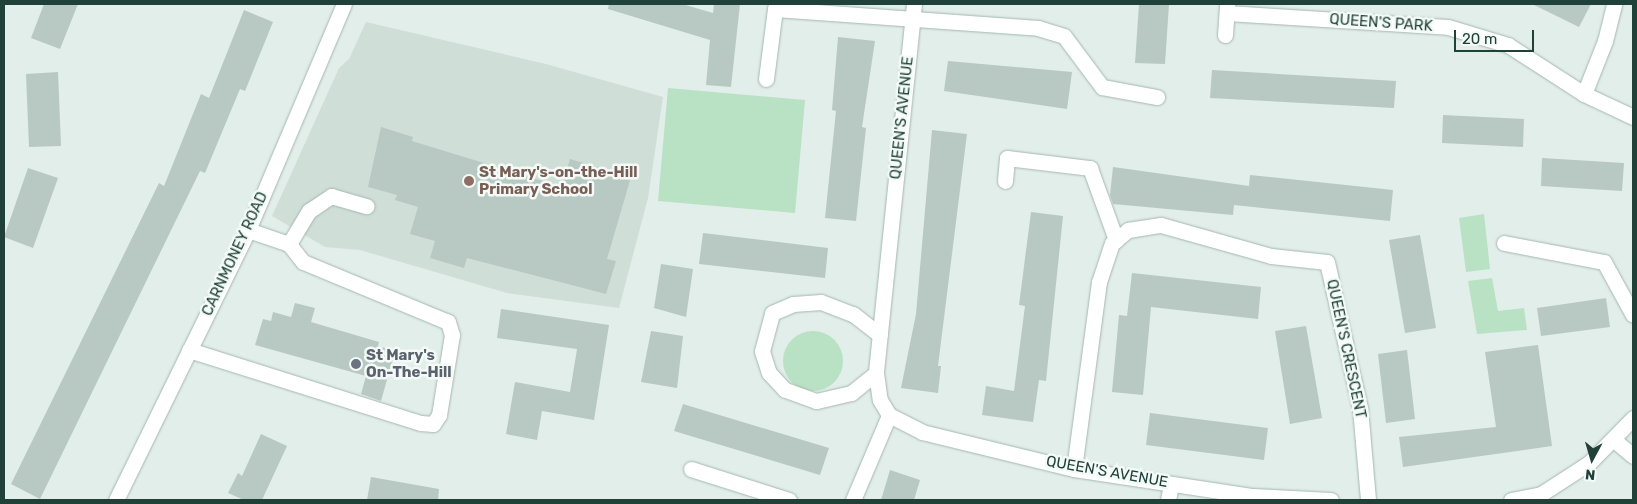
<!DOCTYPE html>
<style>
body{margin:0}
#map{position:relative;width:1637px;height:504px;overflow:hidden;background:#e2eee9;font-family:Rubik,sans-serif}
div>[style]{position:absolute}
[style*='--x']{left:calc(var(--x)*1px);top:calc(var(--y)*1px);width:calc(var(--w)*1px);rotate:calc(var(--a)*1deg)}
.built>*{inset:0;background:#d0ded8}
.green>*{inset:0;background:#b9e1c4}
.round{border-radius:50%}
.building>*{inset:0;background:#b7c9c2}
.roads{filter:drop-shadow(0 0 1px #a4b7b0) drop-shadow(0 0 1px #a4b7b0)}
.minor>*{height:15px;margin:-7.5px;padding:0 7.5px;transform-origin:7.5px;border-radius:7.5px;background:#fff}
.dots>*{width:14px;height:14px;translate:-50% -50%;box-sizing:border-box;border:2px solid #f3faf7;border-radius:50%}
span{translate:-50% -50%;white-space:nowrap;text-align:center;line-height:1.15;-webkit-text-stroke:5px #f3faf7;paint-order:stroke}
.street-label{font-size:15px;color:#204138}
.education-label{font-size:15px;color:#785e54;font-weight:700}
.left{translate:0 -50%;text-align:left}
.worship-label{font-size:15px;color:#5b616d;font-weight:700}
.frame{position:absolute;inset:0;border:5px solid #204138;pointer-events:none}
.north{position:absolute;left:1567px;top:434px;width:50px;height:50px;-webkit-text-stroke:4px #f3faf7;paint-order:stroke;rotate:186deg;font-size:14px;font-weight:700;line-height:20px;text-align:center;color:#204138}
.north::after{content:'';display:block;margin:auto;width:18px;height:22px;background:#204138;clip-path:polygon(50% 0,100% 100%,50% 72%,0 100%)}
.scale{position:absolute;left:1454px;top:30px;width:80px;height:22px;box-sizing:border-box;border:2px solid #204138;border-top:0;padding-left:6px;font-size:15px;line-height:18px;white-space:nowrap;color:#204138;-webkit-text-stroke:4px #f3faf7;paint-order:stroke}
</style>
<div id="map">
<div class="built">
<div style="clip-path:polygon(366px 22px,546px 64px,663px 97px,648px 198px,619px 308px,507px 293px,360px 250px,325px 247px,272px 216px,339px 68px,349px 59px)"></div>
</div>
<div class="green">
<div style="clip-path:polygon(668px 88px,805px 100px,795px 213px,658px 201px)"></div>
<div style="clip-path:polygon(1484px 214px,1490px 269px,1466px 272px,1459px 218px)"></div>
<div style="clip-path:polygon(1492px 278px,1498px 311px,1524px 308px,1527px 330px,1477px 334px,1468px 281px)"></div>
<div class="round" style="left:783px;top:331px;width:60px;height:60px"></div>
</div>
<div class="building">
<div style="clip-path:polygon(44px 4px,78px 4px,60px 49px,31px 38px)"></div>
<div style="clip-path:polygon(609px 4px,682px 4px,713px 13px,714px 4px,740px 4px,731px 87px,706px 85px,710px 40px,608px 9px)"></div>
<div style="clip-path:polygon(1139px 4px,1169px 4px,1165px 64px,1135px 63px)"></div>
<div style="clip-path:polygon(1532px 4px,1591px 4px,1579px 27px)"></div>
<div style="clip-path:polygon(244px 10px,273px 22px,245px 91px,240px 89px,205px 173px,200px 171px,40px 499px,11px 484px,159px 183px,164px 186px,201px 94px,209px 98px)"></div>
<div style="clip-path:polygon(838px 37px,875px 41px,862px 127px,866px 128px,856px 221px,825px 218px,836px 111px,832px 110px)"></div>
<div style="clip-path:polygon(948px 61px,1072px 72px,1067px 109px,944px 91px)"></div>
<div style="clip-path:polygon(1212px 70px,1396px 81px,1394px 108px,1210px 98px)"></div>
<div style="clip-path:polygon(58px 72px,61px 146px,29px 147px,26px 74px)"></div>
<div style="clip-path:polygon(1443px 115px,1524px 119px,1523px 147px,1442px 143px)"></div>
<div style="clip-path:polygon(381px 127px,413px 137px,412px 141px,562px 187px,570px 159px,631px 177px,607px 259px,616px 261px,606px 294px,467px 258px,464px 268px,430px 258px,435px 241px,410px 234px,418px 207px,395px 200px,397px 195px,368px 187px)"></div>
<div style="clip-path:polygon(932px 130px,967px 134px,938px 366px,941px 366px,938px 393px,901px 388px,916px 314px)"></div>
<div style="clip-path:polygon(1542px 158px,1624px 163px,1622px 191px,1541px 186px)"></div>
<div style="clip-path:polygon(1113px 167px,1249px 186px,1250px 175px,1393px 190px,1390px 221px,1234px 205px,1233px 215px,1113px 204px,1110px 195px)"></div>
<div style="clip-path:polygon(28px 168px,58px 178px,33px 248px,4px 237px)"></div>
<div style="clip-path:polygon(1031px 212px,1063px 216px,1046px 381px,1039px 380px,1033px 422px,982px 415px,986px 386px,1014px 391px,1025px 306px,1019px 305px)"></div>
<div style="clip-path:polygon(703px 233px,828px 248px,825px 278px,699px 264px)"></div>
<div style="clip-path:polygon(1420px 235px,1436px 328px,1405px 333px,1389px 240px)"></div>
<div style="clip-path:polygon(661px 264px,693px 269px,686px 317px,654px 308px)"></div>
<div style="clip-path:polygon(1132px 273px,1261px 287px,1258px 319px,1151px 307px,1143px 395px,1112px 392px,1119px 315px,1127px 316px)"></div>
<div style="clip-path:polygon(1606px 298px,1610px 327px,1541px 336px,1537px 308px)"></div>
<div style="clip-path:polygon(295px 303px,315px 308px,311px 322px,379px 342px,378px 346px,395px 351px,381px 401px,361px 394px,366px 376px,255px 345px,263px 319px,271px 321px,273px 312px,291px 317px)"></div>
<div style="clip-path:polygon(501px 309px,609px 325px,594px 420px,542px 411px,537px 440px,506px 434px,515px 382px,570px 392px,577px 349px,497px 338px)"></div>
<div style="clip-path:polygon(1306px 326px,1322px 418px,1290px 424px,1275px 331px)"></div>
<div style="clip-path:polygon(651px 331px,683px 336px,677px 388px,641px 382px)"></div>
<div style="clip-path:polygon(1538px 345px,1552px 446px,1403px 467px,1399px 437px,1496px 427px,1485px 352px)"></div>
<div style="clip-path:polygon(1407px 350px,1415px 419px,1386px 423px,1378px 354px)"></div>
<div style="clip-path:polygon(683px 404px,829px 448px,820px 475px,674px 431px)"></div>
<div style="clip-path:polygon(1150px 413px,1268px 428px,1264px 460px,1146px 445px)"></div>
<div style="clip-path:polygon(261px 434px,287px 446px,262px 500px,244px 500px,228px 493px,238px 473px,242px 476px)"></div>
<div style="clip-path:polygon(890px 470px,920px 480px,914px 500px,881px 500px)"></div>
<div style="clip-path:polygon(371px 477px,439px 489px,438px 500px,367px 500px)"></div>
</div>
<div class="roads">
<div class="minor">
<div style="--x:914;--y:4;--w:371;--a:95.9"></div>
<div style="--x:876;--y:373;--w:27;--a:82"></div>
<div style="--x:880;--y:400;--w:17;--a:59"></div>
<div style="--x:889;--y:415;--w:37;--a:27"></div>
<div style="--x:922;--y:432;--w:156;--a:13.7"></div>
<div style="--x:1074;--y:469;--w:181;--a:8.6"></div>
<div style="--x:1253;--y:496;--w:78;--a:2.9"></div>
<div style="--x:1227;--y:13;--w:221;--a:3.6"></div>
<div style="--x:1448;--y:27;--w:63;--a:16.7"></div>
<div style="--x:1508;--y:45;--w:90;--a:32.8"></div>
<div style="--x:1584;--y:94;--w:54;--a:25.1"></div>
<div style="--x:1225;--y:35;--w:31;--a:-86"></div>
<div style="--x:766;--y:79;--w:71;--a:-82.7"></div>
<div style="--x:775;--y:9;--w:264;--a:4.1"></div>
<div style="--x:1038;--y:28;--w:27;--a:17"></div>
<div style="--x:1064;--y:36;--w:64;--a:53.3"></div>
<div style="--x:1102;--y:87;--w:56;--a:10.3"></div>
<div style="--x:1584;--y:94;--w:57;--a:-68.4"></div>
<div style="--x:1605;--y:41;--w:38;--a:-76"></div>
<div style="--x:1005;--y:181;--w:23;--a:-85"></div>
<div style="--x:1007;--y:158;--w:84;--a:6.9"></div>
<div style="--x:1090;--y:168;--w:77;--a:70.1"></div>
<div style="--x:1504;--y:243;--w:102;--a:10.8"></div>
<div style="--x:1604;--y:262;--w:60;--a:61.3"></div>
<div style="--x:289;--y:244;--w:39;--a:-59"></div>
<div style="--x:309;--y:211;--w:27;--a:-34"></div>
<div style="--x:331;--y:196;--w:37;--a:16"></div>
<div style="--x:189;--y:350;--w:243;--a:17.5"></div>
<div style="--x:421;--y:423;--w:12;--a:5"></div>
<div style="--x:433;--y:424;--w:11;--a:-56"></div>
<div style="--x:439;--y:415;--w:81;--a:-80.8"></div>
<div style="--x:452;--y:335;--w:14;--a:-107"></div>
<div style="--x:448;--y:322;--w:157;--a:-157.5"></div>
<div style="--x:303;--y:262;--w:23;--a:-128"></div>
<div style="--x:289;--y:244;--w:43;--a:-161.1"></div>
<div style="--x:876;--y:373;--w:32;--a:141"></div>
<div style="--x:851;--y:393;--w:36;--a:167"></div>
<div style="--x:816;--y:401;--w:33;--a:-160"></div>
<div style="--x:785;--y:390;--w:23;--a:-133"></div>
<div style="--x:769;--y:373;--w:23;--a:-108"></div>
<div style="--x:762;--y:351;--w:39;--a:-75"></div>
<div style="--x:772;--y:313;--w:23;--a:-23"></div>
<div style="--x:793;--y:304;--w:28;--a:-4"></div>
<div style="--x:821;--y:302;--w:34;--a:21"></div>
<div style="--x:853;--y:314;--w:34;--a:38"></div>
<div style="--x:1614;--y:440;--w:25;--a:40"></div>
<div style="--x:691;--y:469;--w:103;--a:17.6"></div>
<div style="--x:1074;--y:469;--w:189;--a:-82.4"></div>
<div style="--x:1099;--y:282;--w:41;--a:-71.6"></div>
<div style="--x:1112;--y:243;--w:21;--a:-39"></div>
<div style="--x:1128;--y:230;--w:33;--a:-9"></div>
<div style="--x:1161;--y:225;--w:114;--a:15.7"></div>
<div style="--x:1271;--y:256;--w:56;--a:6.1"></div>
<div style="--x:1327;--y:262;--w:150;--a:77.3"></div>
<div style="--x:1360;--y:408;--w:92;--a:85"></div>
<div style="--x:116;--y:500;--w:301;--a:-63.9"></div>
<div style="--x:248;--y:230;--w:246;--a:-67"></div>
<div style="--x:853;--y:500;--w:92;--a:-67"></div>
<div style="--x:1168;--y:500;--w:16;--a:-79"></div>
<div style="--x:1511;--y:500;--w:31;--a:-11"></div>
<div style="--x:1541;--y:494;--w:57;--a:-32.9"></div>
<div style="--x:1589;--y:463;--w:63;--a:-45.6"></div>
</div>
</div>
<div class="dots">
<div style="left:469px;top:181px;background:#8d6e63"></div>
<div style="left:356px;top:364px;background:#6b7280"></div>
</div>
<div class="street-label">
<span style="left:1381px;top:23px;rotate:4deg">QUEEN'S PARK</span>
<span style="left:902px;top:118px;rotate:-84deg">QUEEN'S AVENUE</span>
<span style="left:235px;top:254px;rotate:-65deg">CARNMONEY ROAD</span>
<span style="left:1346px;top:349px;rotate:78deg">QUEEN'S CRESCENT</span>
<span style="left:1107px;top:472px;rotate:10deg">QUEEN'S AVENUE</span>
</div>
<div class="education-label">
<span class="left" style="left:479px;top:181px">St Mary's-on-the-Hill<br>Primary School</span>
</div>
<div class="worship-label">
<span class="left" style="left:366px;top:364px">St Mary's<br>On-The-Hill</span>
</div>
<div class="frame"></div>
<div class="north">N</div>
<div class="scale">20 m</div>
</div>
